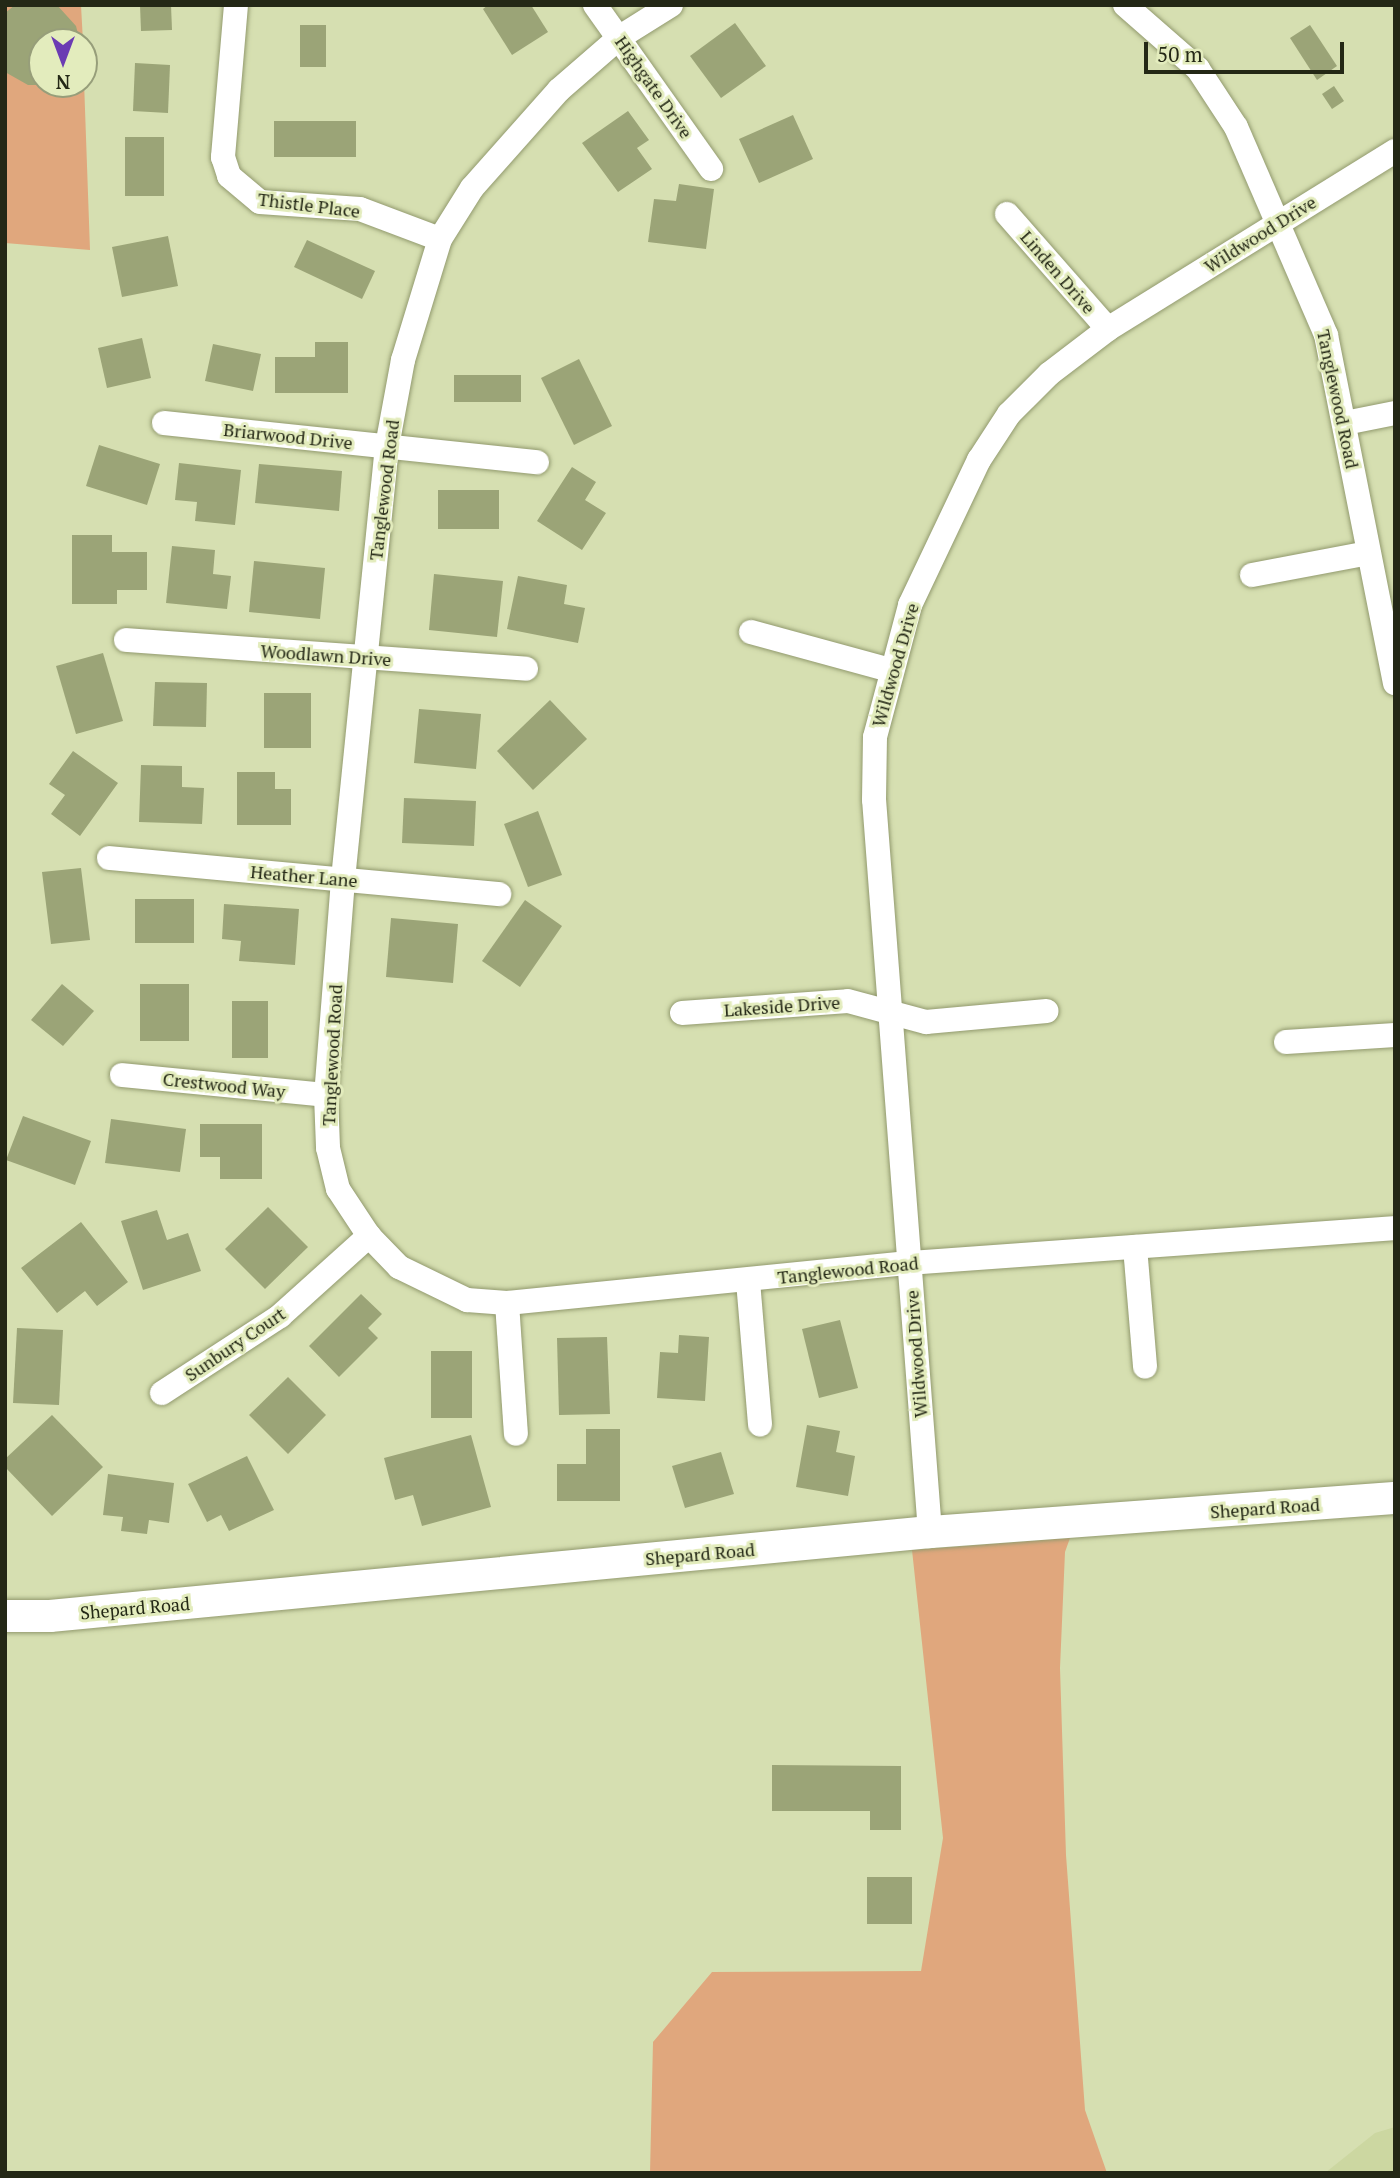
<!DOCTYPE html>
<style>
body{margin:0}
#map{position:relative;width:1400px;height:2178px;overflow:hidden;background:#d6dfb1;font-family:"PT Serif",serif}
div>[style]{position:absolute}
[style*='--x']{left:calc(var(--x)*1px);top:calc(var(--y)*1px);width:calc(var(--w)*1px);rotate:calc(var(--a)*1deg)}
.built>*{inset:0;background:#ccd7a1}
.green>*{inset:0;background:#e0a77d}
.building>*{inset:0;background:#9ba477}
.roads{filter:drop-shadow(0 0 2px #929a6e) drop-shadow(0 0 2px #929a6e)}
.minor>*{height:24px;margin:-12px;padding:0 12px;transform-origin:12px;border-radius:12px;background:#fff}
.tertiary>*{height:32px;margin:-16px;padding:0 16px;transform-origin:16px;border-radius:16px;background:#fff}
span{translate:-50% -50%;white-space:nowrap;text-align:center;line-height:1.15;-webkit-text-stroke:6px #e3ecbd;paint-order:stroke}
.street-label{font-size:18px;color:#242816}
.frame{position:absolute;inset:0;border:7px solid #242816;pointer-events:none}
.north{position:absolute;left:28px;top:28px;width:70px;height:70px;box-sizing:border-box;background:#e3ecbd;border:2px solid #979e7a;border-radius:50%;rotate:180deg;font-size:19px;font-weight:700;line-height:28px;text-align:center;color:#242816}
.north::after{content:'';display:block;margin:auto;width:24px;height:32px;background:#6b3bb3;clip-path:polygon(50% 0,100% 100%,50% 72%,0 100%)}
.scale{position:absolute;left:1144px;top:42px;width:200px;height:32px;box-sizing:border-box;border:4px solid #242816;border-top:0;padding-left:9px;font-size:21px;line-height:24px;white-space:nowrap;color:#242816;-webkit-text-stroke:5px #e3ecbd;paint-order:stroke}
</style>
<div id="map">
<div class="built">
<div style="clip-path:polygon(1395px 2127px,1395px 2173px,1325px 2173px,1375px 2133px)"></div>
</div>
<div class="green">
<div style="clip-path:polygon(5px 5px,81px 5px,83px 42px,42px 42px,42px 84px,84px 81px,90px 250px,5px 243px)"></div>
<div style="clip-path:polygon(1070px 1538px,1065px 1552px,1060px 1668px,1066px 1855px,1085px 2110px,1107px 2173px,650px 2173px,653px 2042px,712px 1972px,921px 1971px,943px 1838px,912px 1550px)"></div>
</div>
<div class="building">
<div style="clip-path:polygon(15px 5px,57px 5px,76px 26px,80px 42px,42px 42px,42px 85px,28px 85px,5px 72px,5px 13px)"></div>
<div style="clip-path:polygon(140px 5px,171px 5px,172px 30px,141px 31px)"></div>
<div style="clip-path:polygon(488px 5px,531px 5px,548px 32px,512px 55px,483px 9px)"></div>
<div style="clip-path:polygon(735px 23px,766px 66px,721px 98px,690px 56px)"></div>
<div style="clip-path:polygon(300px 25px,326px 25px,326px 67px,300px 67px)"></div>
<div style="clip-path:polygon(1310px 25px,1337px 66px,1317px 80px,1290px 38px)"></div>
<div style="clip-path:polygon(135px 63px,170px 65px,168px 113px,133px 111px)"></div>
<div style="clip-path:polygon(1334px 86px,1344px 101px,1332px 109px,1322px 94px)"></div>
<div style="clip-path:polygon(628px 111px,649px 140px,637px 148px,652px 169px,618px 192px,582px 143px)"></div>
<div style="clip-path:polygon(793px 115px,813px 159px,759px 183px,739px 139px)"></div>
<div style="clip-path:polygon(274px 121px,356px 121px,356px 157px,274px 157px)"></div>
<div style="clip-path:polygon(125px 137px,164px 137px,164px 196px,125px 196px)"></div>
<div style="clip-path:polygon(679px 184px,714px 189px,706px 249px,648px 242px,654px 199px,676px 201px)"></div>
<div style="clip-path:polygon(168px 236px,178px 286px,122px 297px,112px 247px)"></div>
<div style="clip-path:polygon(307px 240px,375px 271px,362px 299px,294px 267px)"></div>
<div style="clip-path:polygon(142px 338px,151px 378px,107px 388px,98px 348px)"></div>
<div style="clip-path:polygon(315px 342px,348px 342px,348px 393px,275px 393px,275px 357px,315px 357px)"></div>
<div style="clip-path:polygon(213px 344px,261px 354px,253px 391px,205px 381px)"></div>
<div style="clip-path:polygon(579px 359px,612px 426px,574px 445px,541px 378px)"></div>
<div style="clip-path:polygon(454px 375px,521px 375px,521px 402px,454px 402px)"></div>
<div style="clip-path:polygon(99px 445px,160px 464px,147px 505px,86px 486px)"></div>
<div style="clip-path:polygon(179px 463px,241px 470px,235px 525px,195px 521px,197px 502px,175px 500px)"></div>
<div style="clip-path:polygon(259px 464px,342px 471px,339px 511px,255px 503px)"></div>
<div style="clip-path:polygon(572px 467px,596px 482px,585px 500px,606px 513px,582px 550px,537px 521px)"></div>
<div style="clip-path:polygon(438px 490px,499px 490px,499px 529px,438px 529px)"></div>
<div style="clip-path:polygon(72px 535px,112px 535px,112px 552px,147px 552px,147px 590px,117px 590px,117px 604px,72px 604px)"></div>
<div style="clip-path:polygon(172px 546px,215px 550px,213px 574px,231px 576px,227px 609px,166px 603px)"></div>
<div style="clip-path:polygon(254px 561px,325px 568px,320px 619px,249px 612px)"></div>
<div style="clip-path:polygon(434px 574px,503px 581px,497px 637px,429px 630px)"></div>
<div style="clip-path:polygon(518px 576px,567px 585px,564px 604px,585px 608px,578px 643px,507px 629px)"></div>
<div style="clip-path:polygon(103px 653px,123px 721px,76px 734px,56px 666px)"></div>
<div style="clip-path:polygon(155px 682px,207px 683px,206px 727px,153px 726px)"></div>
<div style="clip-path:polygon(264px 693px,311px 693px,311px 748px,264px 748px)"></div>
<div style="clip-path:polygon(550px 700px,587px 739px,533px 790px,497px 751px)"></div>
<div style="clip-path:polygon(419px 709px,481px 714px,476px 769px,414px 763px)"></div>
<div style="clip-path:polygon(73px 751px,118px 783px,80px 836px,51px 814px,65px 795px,49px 784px)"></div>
<div style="clip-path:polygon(141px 765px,182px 766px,182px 787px,204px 788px,202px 824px,139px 822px)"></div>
<div style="clip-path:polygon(237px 772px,275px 772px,275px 789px,291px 789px,291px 825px,237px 825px)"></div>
<div style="clip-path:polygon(404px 798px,476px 801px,474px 846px,402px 843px)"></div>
<div style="clip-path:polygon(538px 811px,562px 875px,528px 887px,504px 824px)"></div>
<div style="clip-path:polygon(81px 868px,90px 940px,51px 944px,42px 872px)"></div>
<div style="clip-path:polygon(135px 899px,194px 899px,194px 943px,135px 943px)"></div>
<div style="clip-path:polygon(525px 900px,562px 926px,520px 987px,482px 961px)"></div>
<div style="clip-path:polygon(224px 904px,299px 909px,295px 965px,239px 961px,241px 941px,222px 939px)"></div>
<div style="clip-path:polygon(391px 918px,458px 924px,453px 983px,386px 977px)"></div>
<div style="clip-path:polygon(62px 984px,94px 1011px,63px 1046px,31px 1020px)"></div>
<div style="clip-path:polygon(140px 984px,189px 984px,189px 1041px,140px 1041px)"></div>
<div style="clip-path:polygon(232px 1001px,268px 1001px,268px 1058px,232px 1058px)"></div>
<div style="clip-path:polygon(23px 1116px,91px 1141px,75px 1185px,6px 1160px)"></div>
<div style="clip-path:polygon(111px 1119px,186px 1129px,180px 1172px,105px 1163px)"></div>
<div style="clip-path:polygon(200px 1124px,262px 1124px,262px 1179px,220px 1179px,220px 1157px,200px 1157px)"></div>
<div style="clip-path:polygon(268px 1207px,308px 1247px,265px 1289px,225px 1249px)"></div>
<div style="clip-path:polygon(157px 1210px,167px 1240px,188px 1233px,201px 1271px,143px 1290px,121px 1221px)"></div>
<div style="clip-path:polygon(81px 1222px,128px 1282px,97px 1306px,85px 1291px,57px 1313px,21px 1268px)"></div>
<div style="clip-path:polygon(361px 1294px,382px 1314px,368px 1328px,378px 1338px,339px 1377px,309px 1346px)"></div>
<div style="clip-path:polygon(840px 1320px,858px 1388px,819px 1398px,802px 1329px)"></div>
<div style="clip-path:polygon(17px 1328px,63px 1330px,59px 1405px,13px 1403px)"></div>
<div style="clip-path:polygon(679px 1335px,709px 1337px,705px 1401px,657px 1398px,660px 1352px,678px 1353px)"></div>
<div style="clip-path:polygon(607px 1337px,610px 1414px,559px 1415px,557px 1338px)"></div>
<div style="clip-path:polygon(431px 1351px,472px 1351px,472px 1418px,431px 1418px)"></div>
<div style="clip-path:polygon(288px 1377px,326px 1415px,288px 1454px,249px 1415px)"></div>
<div style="clip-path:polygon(52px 1415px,103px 1467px,52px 1516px,5px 1467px,5px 1459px)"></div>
<div style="clip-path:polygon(807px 1425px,840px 1431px,836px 1452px,855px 1456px,848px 1496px,796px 1487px)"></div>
<div style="clip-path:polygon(586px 1429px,620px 1429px,620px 1501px,557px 1501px,557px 1464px,586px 1464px)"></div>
<div style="clip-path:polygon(471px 1435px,491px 1507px,422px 1526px,413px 1495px,395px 1500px,384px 1458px)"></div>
<div style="clip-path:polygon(721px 1452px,734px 1494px,685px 1508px,672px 1466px)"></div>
<div style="clip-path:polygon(247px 1456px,274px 1510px,229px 1531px,221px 1515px,207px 1522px,188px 1484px)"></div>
<div style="clip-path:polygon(108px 1474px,174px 1483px,169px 1523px,149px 1520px,147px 1534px,121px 1531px,123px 1517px,103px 1515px)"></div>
<div style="clip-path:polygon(772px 1765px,901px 1766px,901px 1830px,870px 1830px,870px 1811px,772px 1811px)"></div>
<div style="clip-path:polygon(867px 1877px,912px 1877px,912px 1924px,867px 1924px)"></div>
</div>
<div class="roads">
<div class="minor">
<div style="--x:236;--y:5;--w:153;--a:94.9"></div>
<div style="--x:223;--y:157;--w:20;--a:72"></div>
<div style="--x:229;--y:176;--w:40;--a:40"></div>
<div style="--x:260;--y:202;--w:100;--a:4"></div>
<div style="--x:360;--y:209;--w:85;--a:20.6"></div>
<div style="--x:595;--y:5;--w:201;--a:54.7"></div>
<div style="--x:671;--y:5;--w:60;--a:147.9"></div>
<div style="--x:620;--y:37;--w:81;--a:139"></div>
<div style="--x:559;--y:90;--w:131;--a:131.6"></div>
<div style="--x:472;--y:188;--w:60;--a:122.1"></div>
<div style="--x:440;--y:239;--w:127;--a:107"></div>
<div style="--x:403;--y:360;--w:87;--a:100.5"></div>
<div style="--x:387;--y:446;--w:436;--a:95.8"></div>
<div style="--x:343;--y:880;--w:216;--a:94.5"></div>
<div style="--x:326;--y:1095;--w:53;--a:87.8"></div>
<div style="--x:328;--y:1148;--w:42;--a:76.3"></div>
<div style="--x:338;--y:1189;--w:56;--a:56.6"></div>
<div style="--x:369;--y:1236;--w:43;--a:45.9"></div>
<div style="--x:399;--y:1267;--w:76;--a:25.9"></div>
<div style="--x:467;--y:1300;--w:40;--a:4.3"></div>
<div style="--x:507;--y:1303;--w:404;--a:-5.7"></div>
<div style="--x:909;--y:1263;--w:487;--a:-4.1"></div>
<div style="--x:1125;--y:5;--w:97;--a:41.2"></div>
<div style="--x:1198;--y:69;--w:69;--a:56.8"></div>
<div style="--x:1236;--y:127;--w:227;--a:66.6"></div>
<div style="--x:1326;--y:335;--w:355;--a:78.8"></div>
<div style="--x:1007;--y:214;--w:153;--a:48.7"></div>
<div style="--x:164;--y:423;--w:375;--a:6"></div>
<div style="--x:1345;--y:423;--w:51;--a:-11.3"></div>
<div style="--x:1252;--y:575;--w:118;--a:-10.7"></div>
<div style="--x:751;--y:632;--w:144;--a:15.3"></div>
<div style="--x:126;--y:640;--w:401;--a:4.1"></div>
<div style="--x:109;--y:858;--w:392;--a:5.3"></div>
<div style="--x:682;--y:1013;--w:166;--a:-4.1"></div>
<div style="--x:848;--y:1001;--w:81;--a:15.1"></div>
<div style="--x:926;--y:1022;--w:121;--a:-5.2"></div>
<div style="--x:1286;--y:1042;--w:109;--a:-3.7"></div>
<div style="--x:122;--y:1075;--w:205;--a:5.6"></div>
<div style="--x:1135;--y:1247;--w:120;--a:85.2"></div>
<div style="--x:748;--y:1281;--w:144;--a:85.2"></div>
<div style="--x:507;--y:1303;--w:131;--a:86.1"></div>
<div style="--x:162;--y:1393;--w:141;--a:-33.1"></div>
<div style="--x:280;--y:1316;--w:120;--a:-42"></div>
<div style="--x:930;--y:1532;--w:734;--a:-94.37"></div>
<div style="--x:874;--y:800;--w:63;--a:-89.1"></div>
<div style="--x:875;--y:737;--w:137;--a:-75.1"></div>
<div style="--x:910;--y:605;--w:161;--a:-64.6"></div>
<div style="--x:979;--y:460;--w:55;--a:-56.9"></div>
<div style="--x:1009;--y:414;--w:57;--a:-45"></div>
<div style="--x:1049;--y:374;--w:74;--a:-37.3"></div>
<div style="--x:1108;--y:329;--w:338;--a:-31.8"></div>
</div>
<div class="tertiary">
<div style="--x:5;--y:1616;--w:45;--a:0"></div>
<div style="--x:50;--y:1616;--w:884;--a:-5.45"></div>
<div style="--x:930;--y:1532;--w:466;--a:-4.2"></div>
</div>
</div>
<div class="street-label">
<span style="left:654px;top:87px;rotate:55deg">Highgate Drive</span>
<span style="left:309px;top:205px;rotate:7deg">Thistle Place</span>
<span style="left:1260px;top:234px;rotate:-32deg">Wildwood Drive</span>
<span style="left:1058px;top:272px;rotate:49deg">Linden Drive</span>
<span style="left:1338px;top:399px;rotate:78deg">Tanglewood Road</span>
<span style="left:288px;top:436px;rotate:6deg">Briarwood Drive</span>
<span style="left:384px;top:490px;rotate:-83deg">Tanglewood Road</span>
<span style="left:326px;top:655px;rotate:4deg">Woodlawn Drive</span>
<span style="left:895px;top:665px;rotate:-74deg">Wildwood Drive</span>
<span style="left:304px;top:876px;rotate:5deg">Heather Lane</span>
<span style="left:782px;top:1006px;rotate:-4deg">Lakeside Drive</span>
<span style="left:332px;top:1055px;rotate:-87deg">Tanglewood Road</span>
<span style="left:224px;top:1085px;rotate:6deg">Crestwood Way</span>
<span style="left:848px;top:1270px;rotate:-6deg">Tanglewood Road</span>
<span style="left:235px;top:1344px;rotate:-34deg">Sunbury Court</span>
<span style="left:916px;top:1354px;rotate:-94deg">Wildwood Drive</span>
<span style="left:1265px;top:1508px;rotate:-4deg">Shepard Road</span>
<span style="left:700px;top:1554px;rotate:-5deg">Shepard Road</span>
<span style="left:135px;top:1608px;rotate:-5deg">Shepard Road</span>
</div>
<div class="frame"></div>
<div class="north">N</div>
<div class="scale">50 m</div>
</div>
